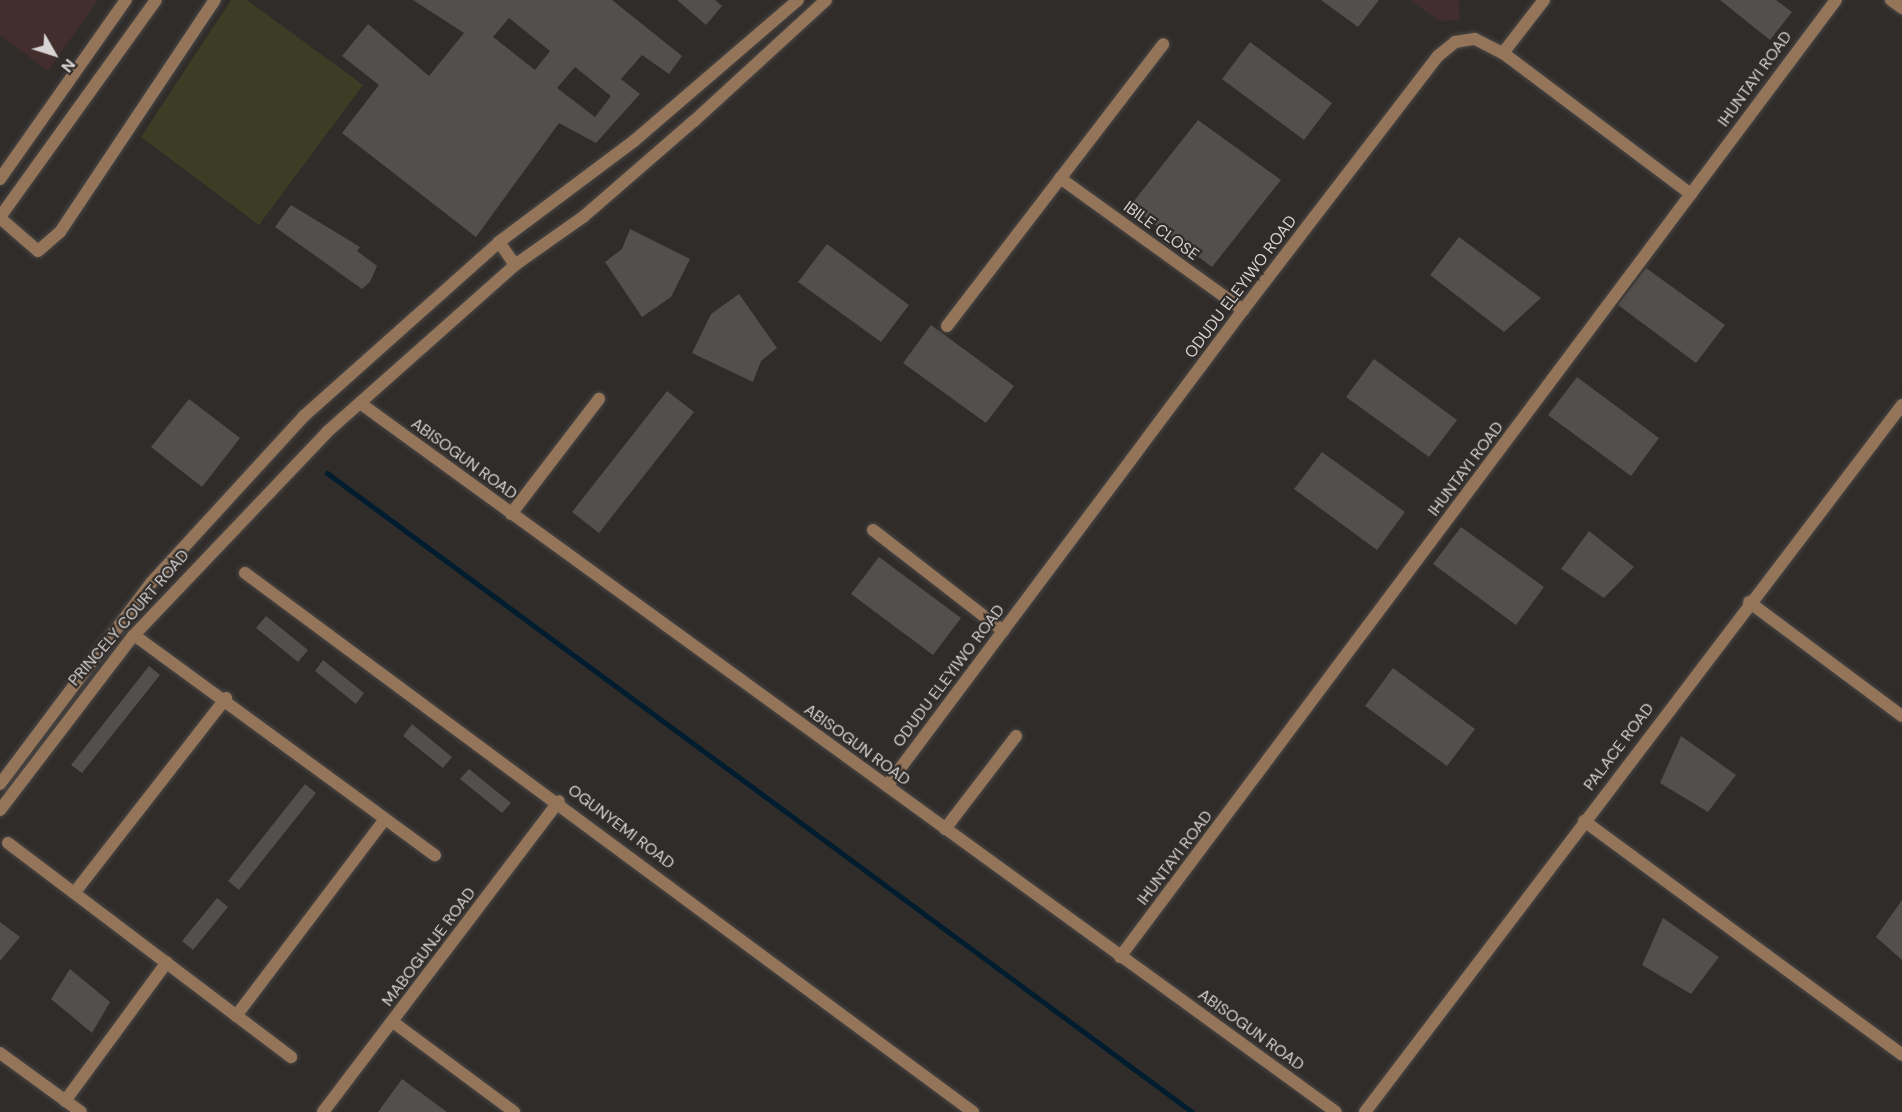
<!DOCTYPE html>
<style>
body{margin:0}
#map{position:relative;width:1902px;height:1112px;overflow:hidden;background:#2f2c2a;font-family:"DM Sans",sans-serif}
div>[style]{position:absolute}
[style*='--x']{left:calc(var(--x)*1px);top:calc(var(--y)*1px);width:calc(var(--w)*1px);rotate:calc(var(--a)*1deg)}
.commercial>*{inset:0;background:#422e2c}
.education>*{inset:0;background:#422e30}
.green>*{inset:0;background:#3b3d24}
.stream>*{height:5px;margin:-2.5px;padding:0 2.5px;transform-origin:2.5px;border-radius:2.5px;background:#001d2f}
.building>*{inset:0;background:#534f4d}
.roads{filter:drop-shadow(0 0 2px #4a4745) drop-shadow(0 0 2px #4a4745)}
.minor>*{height:12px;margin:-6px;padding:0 6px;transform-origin:6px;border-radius:6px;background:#95755a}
.tertiary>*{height:12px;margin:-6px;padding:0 6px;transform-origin:6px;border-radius:6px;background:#95755a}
span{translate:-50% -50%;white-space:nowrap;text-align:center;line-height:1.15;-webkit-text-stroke:4.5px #2f2c2a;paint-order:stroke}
.street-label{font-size:16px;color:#d7d4d3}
.north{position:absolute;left:24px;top:24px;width:60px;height:60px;-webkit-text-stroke:4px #2f2c2a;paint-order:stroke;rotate:129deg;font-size:16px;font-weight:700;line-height:24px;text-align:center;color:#d7d4d3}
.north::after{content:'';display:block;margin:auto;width:21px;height:27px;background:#d7d4d3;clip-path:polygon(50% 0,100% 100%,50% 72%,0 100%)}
</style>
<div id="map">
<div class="commercial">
<div style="clip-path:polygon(0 0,98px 0,48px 71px,0 35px)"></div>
</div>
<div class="education">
<div style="clip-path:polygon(1410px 0,1459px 0,1460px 20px,1439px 21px)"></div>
</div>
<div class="green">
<div style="clip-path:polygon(231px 0,247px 0,363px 85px,259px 225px,141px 137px)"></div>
</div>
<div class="stream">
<div style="--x:327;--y:473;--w:1075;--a:36.45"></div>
</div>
<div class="building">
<div style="clip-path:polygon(evenodd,413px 0,612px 0,682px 56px,669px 74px,642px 55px,621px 79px,640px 94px,596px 143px,559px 123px,476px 237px,342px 133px,379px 85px,342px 56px,368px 24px,429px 76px,464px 33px,413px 0,509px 18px,550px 51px,535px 70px,493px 37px,509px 18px,413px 0,575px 67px,611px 96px,595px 117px,557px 88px,575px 67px)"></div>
<div style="clip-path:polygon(677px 0,715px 0,722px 6px,706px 25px)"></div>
<div style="clip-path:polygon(1321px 0,1379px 0,1358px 27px)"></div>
<div style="clip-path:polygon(1720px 0,1776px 0,1792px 12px,1770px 40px)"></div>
<div style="clip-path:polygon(1250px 42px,1332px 103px,1304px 140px,1222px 79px)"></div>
<div style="clip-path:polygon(1198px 120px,1281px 180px,1212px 267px,1130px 206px)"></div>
<div style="clip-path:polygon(291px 205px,360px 247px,357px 251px,377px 266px,370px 282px,362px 289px,275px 227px)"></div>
<div style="clip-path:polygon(630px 229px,690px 259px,671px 297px,642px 317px,605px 262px,622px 249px)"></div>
<div style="clip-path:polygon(1459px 237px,1541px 298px,1504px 332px,1430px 275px)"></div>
<div style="clip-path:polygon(827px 244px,909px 305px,881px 342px,798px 282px)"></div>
<div style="clip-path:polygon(1646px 268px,1725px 325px,1696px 363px,1618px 305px)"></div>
<div style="clip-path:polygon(739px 294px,777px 348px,761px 361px,753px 382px,692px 353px,711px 314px)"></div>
<div style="clip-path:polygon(931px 325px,1014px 386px,986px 423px,903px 363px)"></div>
<div style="clip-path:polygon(1374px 359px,1457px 420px,1429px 457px,1346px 397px)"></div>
<div style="clip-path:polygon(1577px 377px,1659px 438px,1631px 476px,1548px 415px)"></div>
<div style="clip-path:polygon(667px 391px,694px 412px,599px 533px,572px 512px)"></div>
<div style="clip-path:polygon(189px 399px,240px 438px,202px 487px,151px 447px)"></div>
<div style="clip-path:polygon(1322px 452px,1405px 512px,1377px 550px,1294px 489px)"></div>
<div style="clip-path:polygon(1461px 527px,1544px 587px,1516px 625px,1433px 564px)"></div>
<div style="clip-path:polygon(1589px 531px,1634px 567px,1604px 598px,1561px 569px)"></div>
<div style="clip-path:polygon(879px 557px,961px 618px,933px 655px,851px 594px)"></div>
<div style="clip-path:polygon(266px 616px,308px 650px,298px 662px,256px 628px)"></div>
<div style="clip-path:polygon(323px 660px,364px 693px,356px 704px,315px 671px)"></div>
<div style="clip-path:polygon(149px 666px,160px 675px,82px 773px,71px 765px)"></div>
<div style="clip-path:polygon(1393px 668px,1475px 729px,1447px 766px,1365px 706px)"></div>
<div style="clip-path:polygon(412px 724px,452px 757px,443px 768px,403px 736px)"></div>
<div style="clip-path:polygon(1681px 736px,1736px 775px,1708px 812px,1660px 783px)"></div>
<div style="clip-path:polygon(469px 769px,511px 803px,502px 813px,460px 779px)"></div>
<div style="clip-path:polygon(305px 784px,316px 793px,239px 890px,228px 881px)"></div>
<div style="clip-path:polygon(217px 898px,228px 907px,193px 950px,182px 941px)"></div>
<div style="clip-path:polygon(1902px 900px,1902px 960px,1876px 937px)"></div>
<div style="clip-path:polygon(1663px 918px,1719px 957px,1691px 994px,1642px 965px)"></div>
<div style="clip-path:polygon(0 922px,20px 937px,0 961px)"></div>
<div style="clip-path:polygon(70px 969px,110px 1002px,92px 1033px,51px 999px)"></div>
<div style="clip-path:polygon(402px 1079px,447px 1112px,378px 1112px)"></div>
</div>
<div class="roads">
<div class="minor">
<div style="--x:1891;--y:0;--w:14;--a:36"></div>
<div style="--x:1503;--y:53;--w:67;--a:-52.3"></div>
<div style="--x:1060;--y:178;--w:226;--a:35.8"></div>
<div style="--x:0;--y:218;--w:50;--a:41"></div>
<div style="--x:38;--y:251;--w:29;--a:-41"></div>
<div style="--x:60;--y:232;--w:279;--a:-56.3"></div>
<div style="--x:947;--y:326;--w:355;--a:-52.5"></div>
<div style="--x:360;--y:403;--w:1206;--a:36"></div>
<div style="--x:511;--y:514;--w:145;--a:-52.6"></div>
<div style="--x:873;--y:530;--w:165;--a:37.8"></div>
<div style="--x:245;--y:573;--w:906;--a:36.52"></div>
<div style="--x:1749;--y:602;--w:191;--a:36.7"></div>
<div style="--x:134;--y:635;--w:373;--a:36.2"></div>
<div style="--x:887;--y:786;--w:594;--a:-53.21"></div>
<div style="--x:1243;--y:310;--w:320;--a:-52.5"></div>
<div style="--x:1438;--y:56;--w:22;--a:-39"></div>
<div style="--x:1455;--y:42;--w:20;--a:-9"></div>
<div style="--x:1475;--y:39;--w:31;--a:27"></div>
<div style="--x:1503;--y:53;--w:235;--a:36.9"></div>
<div style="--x:1584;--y:821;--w:395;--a:36.3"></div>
<div style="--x:945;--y:829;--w:117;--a:-52.6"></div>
<div style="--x:8;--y:843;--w:355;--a:37.1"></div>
<div style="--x:75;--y:892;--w:246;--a:-52.1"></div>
<div style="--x:1120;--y:957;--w:1195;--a:-53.2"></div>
<div style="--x:236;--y:1016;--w:247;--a:-52.9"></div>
<div style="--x:393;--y:1022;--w:151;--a:36.6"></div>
<div style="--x:0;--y:1053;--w:100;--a:36.1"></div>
<div style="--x:65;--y:1101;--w:172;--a:-53.7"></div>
<div style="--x:323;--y:1112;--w:390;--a:-52.8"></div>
<div style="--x:1365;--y:1112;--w:888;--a:-52.78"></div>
</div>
<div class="tertiary">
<div style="--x:0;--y:179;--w:219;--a:-54.9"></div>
<div style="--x:0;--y:217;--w:267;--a:-54.3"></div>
<div style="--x:499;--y:242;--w:28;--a:55"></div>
<div style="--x:0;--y:784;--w:251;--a:-53.1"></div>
<div style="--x:151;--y:583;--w:226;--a:-47.5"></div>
<div style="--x:304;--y:416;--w:261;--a:-41.7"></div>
<div style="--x:499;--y:242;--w:169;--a:-36.8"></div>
<div style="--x:634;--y:141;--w:216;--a:-40.7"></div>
<div style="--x:0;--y:810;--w:220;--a:-52.6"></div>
<div style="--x:134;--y:635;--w:280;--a:-46.4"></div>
<div style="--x:327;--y:432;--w:251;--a:-41.6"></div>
<div style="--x:515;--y:265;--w:83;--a:-35.2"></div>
<div style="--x:583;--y:217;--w:147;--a:-40.9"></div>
<div style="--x:694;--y:121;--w:179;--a:-42.5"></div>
</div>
</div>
<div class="street-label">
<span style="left:1755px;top:79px;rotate:-54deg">IHUNTAYI ROAD</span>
<span style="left:1161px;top:231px;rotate:36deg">IBILE CLOSE</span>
<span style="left:1241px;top:287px;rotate:-53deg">ODUDU ELEYIWO ROAD</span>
<span style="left:464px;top:459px;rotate:36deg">ABISOGUN ROAD</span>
<span style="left:1466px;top:469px;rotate:-53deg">IHUNTAYI ROAD</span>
<span style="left:129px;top:618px;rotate:-49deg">PRINCELY COURT ROAD</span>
<span style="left:949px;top:676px;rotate:-53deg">ODUDU ELEYIWO ROAD</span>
<span style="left:857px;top:745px;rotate:36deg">ABISOGUN ROAD</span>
<span style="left:1619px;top:747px;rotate:-53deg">PALACE ROAD</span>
<span style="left:621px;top:827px;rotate:37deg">OGUNYEMI ROAD</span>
<span style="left:1175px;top:858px;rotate:-53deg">IHUNTAYI ROAD</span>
<span style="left:429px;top:947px;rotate:-53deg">MABOGUNJE ROAD</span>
<span style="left:1251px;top:1030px;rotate:36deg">ABISOGUN ROAD</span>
</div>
<div class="north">N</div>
</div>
